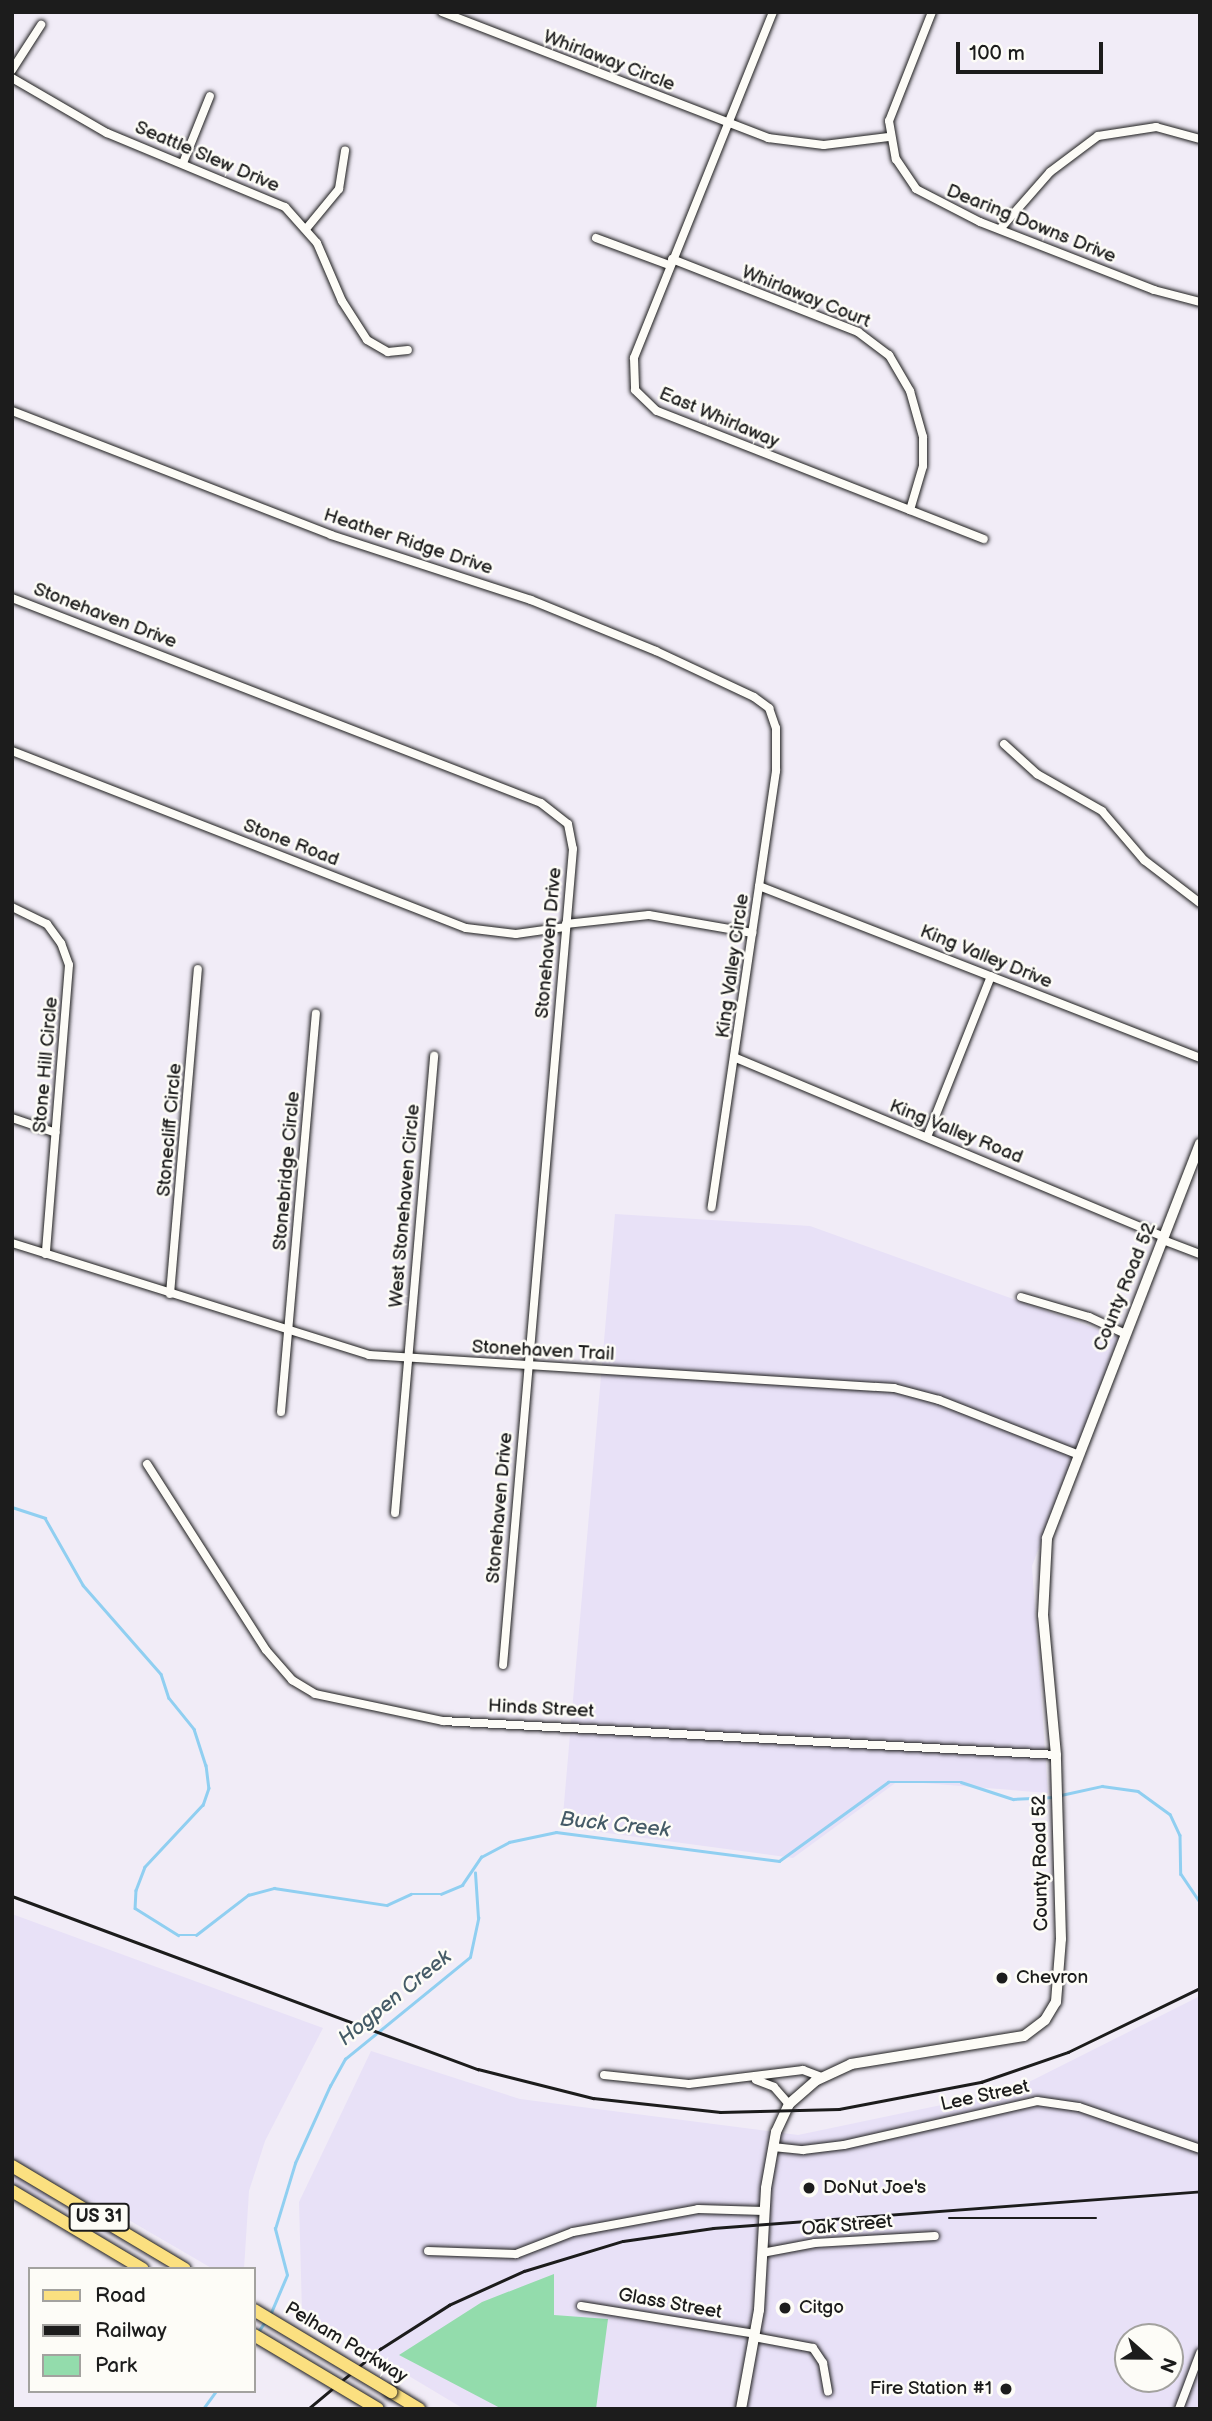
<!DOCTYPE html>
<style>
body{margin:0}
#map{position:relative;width:1212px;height:2421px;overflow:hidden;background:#f1ecf7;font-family:"Balsamiq Sans",sans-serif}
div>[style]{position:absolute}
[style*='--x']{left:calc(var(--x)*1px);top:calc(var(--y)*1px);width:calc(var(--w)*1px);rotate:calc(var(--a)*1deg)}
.built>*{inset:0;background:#e8e1f7}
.green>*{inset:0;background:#93dcac}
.stream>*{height:2.5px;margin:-1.25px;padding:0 1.25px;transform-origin:1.25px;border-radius:1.25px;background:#90cff1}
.roads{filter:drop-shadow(0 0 2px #1c1c1c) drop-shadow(0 0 2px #1c1c1c)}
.street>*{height:8px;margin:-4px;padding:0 4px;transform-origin:4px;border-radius:4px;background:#fdfcf7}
.secondary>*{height:10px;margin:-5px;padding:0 5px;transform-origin:5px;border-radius:5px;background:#fdfcf7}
.primary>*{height:12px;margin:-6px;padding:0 6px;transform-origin:6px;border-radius:6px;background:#fbe080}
.rail>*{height:2.5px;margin:-1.25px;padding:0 1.25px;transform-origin:1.25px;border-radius:1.25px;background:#1c1c1c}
.bridges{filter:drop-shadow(0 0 2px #1c1c1c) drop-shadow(0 0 2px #1c1c1c)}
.primary-bridge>*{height:12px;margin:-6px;padding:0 6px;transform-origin:6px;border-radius:6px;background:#fbe080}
.dots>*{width:19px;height:19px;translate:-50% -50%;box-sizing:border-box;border:4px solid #fdfcf7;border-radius:50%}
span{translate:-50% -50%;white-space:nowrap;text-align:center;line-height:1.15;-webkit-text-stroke:5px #fdfcf7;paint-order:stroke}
.shield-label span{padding:2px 5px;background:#fdfcf7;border:2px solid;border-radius:5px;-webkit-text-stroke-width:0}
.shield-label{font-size:18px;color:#1c1c1c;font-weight:700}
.street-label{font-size:19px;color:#1c1c1c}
.poi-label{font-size:19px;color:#1c1c1c}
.left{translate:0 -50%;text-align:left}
.right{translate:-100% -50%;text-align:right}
.water-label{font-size:21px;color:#455b67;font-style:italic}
.frame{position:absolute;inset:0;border:14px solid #1c1c1c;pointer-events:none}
.legend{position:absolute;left:28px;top:2267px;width:228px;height:126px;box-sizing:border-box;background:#fdfcf7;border:2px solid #a3a29f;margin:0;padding:9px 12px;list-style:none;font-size:21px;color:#1c1c1c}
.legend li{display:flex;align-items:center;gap:14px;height:35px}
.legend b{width:35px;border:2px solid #a3a29f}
.north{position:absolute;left:1114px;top:2323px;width:70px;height:70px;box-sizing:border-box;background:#fdfcf7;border:2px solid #a3a29f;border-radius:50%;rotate:111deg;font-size:19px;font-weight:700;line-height:28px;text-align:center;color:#1c1c1c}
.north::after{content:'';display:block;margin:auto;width:24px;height:32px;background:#1c1c1c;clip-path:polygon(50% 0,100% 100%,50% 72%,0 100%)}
.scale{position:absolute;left:956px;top:42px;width:147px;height:32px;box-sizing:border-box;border:4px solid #1c1c1c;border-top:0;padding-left:9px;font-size:21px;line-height:24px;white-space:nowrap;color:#1c1c1c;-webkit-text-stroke:5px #fdfcf7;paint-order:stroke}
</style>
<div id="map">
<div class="built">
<div style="clip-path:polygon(615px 1214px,810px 1226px,1119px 1337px,1032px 1566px,1048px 1793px,898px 1781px,793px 1858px,562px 1827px)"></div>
<div style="clip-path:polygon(12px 1914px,323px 2028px,265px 2141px,249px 2191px,244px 2269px,213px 2269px,98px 2202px,12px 2197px)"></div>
<div style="clip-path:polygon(evenodd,1200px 1996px,1200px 2409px,464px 2409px,302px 2312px,299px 2202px,371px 2051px,520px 2099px,798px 2135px,1013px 2090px,1200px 1996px,1128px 2337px,1170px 2337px,1170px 2379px,1128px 2379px,1128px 2337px)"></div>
</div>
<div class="green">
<div style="clip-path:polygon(554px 2274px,554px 2315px,608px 2319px,596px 2409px,502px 2409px,399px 2355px,482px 2302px)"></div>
</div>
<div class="stream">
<div style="--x:12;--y:1507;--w:35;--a:18"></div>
<div style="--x:45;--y:1518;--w:77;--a:60.4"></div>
<div style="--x:83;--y:1585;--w:118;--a:48.8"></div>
<div style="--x:161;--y:1674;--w:25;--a:72"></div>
<div style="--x:169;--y:1698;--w:40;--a:51"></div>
<div style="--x:194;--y:1729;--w:38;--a:72"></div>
<div style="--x:206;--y:1765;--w:23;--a:83"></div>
<div style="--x:209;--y:1788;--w:18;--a:109"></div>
<div style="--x:203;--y:1805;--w:85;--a:133.1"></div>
<div style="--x:145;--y:1867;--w:25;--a:111"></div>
<div style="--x:136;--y:1890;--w:18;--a:93"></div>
<div style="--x:135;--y:1908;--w:51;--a:32.1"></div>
<div style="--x:178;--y:1935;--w:18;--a:0"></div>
<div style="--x:196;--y:1935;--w:66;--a:-37.6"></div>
<div style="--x:248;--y:1895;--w:27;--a:-15"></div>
<div style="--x:274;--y:1888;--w:114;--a:8.6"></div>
<div style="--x:387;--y:1905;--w:26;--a:-25"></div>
<div style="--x:411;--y:1894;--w:30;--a:0"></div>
<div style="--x:441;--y:1894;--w:23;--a:-23"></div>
<div style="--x:462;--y:1885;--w:34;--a:-56"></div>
<div style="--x:481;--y:1857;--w:32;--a:-28"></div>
<div style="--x:509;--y:1842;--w:48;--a:-12"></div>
<div style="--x:556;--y:1832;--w:225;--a:7.4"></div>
<div style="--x:779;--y:1861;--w:135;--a:-35.9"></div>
<div style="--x:888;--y:1782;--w:73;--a:0"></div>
<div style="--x:961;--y:1782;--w:55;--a:18.1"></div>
<div style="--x:1013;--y:1799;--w:41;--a:-2.8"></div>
<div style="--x:1061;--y:1795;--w:42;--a:-12.4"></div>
<div style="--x:1102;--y:1786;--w:36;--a:8"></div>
<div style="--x:1138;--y:1791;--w:39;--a:36"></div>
<div style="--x:1170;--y:1814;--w:23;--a:65"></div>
<div style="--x:1180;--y:1835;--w:39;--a:89"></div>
<div style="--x:1181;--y:1874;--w:34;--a:56"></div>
<div style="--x:270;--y:2315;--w:43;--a:-67"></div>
<div style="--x:287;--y:2275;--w:48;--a:-104.6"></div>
<div style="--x:275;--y:2229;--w:69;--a:-73.1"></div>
<div style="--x:295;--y:2163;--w:85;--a:-65.6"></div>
<div style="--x:330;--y:2086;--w:31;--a:-61"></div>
<div style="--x:345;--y:2059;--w:161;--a:-39.2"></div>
<div style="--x:470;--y:1957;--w:40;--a:-78"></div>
<div style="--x:478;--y:1918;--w:45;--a:-93.8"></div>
<div style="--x:258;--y:2332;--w:14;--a:-56"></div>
<div style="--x:70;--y:2409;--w:2;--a:0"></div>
<div style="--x:203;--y:2409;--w:22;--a:-54"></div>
</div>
<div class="roads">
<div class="street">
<div style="--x:442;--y:12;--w:350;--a:21.1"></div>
<div style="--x:768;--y:138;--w:56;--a:7.1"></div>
<div style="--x:824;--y:145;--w:65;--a:-7"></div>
<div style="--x:773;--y:12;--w:373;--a:111.9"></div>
<div style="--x:634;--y:358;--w:32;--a:88"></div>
<div style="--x:635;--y:390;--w:30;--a:44"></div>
<div style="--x:657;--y:411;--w:351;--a:21.4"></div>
<div style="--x:932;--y:12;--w:117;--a:111.5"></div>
<div style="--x:889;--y:121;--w:39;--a:80"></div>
<div style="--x:896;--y:159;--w:36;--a:56"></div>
<div style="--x:916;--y:189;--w:72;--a:27.3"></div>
<div style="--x:980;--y:222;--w:187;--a:21.3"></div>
<div style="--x:1154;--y:290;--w:48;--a:14.6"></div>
<div style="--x:12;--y:70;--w:54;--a:-57.2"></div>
<div style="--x:12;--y:78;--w:110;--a:30.1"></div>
<div style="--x:107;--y:133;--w:193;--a:22.6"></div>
<div style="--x:285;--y:207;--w:48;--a:48.4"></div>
<div style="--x:317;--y:243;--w:63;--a:66.7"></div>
<div style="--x:342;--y:301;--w:46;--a:57.3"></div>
<div style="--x:367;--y:340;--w:24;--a:30"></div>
<div style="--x:388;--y:352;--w:20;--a:-6"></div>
<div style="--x:183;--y:163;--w:72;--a:-68.1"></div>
<div style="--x:306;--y:229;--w:52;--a:-50.5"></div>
<div style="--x:339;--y:189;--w:39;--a:-81"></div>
<div style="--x:1000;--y:229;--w:76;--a:-48.7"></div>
<div style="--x:1050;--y:172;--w:60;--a:-36.9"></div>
<div style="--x:1098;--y:136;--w:59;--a:-8.8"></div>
<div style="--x:1156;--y:127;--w:46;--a:15.3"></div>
<div style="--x:596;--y:238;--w:78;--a:20.3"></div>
<div style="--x:672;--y:259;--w:200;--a:21.4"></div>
<div style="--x:858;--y:332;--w:39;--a:37"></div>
<div style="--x:889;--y:355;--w:42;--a:59.7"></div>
<div style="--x:910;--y:391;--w:48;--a:74.2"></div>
<div style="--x:923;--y:437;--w:29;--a:90"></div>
<div style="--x:923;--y:466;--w:46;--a:106.5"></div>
<div style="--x:12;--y:411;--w:342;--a:21.2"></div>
<div style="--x:331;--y:535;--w:210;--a:18"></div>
<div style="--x:531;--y:600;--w:135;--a:22.2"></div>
<div style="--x:656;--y:651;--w:108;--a:25.1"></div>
<div style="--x:754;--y:697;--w:19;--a:36"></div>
<div style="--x:769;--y:708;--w:21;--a:71"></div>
<div style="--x:776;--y:728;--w:43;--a:90"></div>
<div style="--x:776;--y:771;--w:441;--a:98.4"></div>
<div style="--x:12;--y:598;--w:567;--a:21.18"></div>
<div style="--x:541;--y:803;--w:34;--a:38"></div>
<div style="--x:568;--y:824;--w:25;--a:79"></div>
<div style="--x:573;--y:849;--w:819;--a:94.9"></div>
<div style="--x:1004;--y:744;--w:45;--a:42.3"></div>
<div style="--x:1037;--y:774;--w:75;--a:29.6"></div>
<div style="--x:1102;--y:811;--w:65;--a:49.4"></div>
<div style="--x:1144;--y:860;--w:71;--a:37.5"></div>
<div style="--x:12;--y:751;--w:487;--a:21.3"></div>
<div style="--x:466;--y:928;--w:50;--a:6.8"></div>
<div style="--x:516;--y:934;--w:49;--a:-8.1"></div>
<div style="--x:759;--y:886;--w:473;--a:21.3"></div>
<div style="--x:12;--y:907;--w:39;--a:26"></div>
<div style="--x:47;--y:924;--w:24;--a:54"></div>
<div style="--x:61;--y:943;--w:23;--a:70"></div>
<div style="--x:69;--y:965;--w:290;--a:94.6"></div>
<div style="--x:566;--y:924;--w:83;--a:-6.2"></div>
<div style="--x:649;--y:915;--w:105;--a:9.9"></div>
<div style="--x:736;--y:1058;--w:464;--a:22.7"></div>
<div style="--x:12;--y:1118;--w:46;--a:18.8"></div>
<div style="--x:927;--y:1137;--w:173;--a:-68.3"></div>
<div style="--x:1163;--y:1240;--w:40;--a:21"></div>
<div style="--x:12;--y:1243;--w:374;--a:17.4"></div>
<div style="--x:369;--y:1355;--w:526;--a:3.6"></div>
<div style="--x:894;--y:1388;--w:47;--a:14.9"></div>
<div style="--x:939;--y:1400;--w:148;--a:21.4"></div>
<div style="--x:170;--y:1294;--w:326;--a:-85.1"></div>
<div style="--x:1021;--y:1297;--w:71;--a:16.4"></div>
<div style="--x:1089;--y:1317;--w:40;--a:25"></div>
<div style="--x:281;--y:1412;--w:400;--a:-85"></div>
<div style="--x:147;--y:1464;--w:221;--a:57.4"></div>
<div style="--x:266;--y:1650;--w:40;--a:49"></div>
<div style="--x:292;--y:1680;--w:27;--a:31"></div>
<div style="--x:315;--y:1694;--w:131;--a:11.9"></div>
<div style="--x:443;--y:1721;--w:614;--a:3.17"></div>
<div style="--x:395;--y:1513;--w:459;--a:-85.1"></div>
<div style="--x:604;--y:2075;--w:85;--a:6"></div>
<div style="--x:689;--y:2084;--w:115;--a:-7"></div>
<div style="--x:803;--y:2070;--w:19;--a:21"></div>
<div style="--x:756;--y:2080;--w:19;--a:21"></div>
<div style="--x:774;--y:2087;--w:23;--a:49"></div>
<div style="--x:773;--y:2147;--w:30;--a:6"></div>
<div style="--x:803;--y:2150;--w:41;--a:-7"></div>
<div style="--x:844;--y:2145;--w:198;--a:-12.8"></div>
<div style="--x:1037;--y:2101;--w:42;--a:8.1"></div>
<div style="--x:1079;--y:2107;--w:128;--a:19.1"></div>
<div style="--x:428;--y:2251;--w:88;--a:2"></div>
<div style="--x:516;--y:2254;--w:61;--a:-21.1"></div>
<div style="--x:573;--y:2232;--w:127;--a:-10.4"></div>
<div style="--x:698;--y:2209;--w:66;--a:1.7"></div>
<div style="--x:762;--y:2253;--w:54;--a:-10.7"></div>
<div style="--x:815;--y:2243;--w:120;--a:-3.3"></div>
<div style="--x:581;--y:2306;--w:176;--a:9.1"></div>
<div style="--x:754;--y:2337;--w:60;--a:10.6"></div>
<div style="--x:813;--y:2348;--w:18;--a:56"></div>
<div style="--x:823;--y:2363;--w:29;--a:80"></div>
<div style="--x:1179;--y:2409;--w:60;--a:-69.4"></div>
</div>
<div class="secondary">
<div style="--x:741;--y:2409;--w:101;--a:-79.7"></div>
<div style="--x:759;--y:2310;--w:122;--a:-86.7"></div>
<div style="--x:766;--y:2188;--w:57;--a:-79.9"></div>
<div style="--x:776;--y:2132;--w:31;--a:-65"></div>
<div style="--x:789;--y:2104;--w:35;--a:-41"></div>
<div style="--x:815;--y:2081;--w:40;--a:-25"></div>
<div style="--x:851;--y:2064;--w:175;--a:-9.2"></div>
<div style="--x:1024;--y:2036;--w:26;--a:-37"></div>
<div style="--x:1045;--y:2020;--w:21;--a:-59"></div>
<div style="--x:1056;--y:2002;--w:63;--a:-85.5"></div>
<div style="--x:1061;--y:1939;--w:184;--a:-91.6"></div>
<div style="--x:1056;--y:1755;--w:141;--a:-95.3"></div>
<div style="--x:1043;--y:1615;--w:77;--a:-87"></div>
<div style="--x:1047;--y:1538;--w:423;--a:-68.8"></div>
</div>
<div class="primary">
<div style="--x:12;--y:2166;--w:201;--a:30.8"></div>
<div style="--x:12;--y:2191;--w:152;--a:30.8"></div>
<div style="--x:391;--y:2392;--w:33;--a:31"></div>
</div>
</div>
<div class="rail">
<div style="--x:12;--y:1896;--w:497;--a:20.4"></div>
<div style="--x:478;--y:2069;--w:119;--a:14.2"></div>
<div style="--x:593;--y:2098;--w:128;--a:6.3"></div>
<div style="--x:720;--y:2112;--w:119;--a:-1.4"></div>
<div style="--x:839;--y:2109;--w:145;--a:-10.8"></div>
<div style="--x:981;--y:2082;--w:92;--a:-19"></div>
<div style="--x:1068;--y:2052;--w:147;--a:-25.9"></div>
<div style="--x:949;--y:2218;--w:147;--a:0"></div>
<div style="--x:308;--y:2409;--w:94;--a:-39.8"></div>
<div style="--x:380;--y:2349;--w:82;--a:-32.5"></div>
<div style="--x:449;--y:2305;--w:82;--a:-24.4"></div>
<div style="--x:524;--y:2271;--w:103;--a:-16.9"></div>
<div style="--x:623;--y:2241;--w:91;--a:-8.2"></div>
<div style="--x:713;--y:2228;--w:488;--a:-4.3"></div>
</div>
<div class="bridges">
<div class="primary-bridge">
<div style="--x:254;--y:2310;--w:160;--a:30.9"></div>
<div style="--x:254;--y:2335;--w:144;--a:30.8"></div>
</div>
</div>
<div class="dots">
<div style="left:1002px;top:1978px;background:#1c1c1c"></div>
<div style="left:809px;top:2188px;background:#1c1c1c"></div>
<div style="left:785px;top:2308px;background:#1c1c1c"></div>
<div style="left:1006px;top:2389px;background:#1c1c1c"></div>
</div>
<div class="shield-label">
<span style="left:99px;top:2217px">US 31</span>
</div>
<div class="street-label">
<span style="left:609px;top:61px;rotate:21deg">Whirlaway Circle</span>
<span style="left:207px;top:157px;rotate:23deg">Seattle Slew Drive</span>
<span style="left:1031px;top:224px;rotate:22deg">Dearing Downs Drive</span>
<span style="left:806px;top:297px;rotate:22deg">Whirlaway Court</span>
<span style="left:719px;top:418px;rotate:23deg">East Whirlaway</span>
<span style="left:408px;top:542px;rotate:18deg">Heather Ridge Drive</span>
<span style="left:105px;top:616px;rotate:21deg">Stonehaven Drive</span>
<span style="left:291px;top:843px;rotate:21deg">Stone Road</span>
<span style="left:549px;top:943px;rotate:-85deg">Stonehaven Drive</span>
<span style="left:986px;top:957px;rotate:22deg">King Valley Drive</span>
<span style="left:733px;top:966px;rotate:-82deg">King Valley Circle</span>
<span style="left:46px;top:1065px;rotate:-85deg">Stone Hill Circle</span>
<span style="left:170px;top:1130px;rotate:-85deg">Stonecliff Circle</span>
<span style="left:956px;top:1132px;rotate:22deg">King Valley Road</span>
<span style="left:287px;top:1171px;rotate:-85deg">Stonebridge Circle</span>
<span style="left:405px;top:1206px;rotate:-85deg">West Stonehaven Circle</span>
<span style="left:1125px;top:1287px;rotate:-68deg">County Road 52</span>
<span style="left:543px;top:1351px;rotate:3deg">Stonehaven Trail</span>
<span style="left:500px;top:1508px;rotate:-85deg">Stonehaven Drive</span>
<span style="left:541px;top:1709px;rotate:3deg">Hinds Street</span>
<span style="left:1041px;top:1863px;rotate:-91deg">County Road 52</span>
<span style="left:985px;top:2096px;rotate:-12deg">Lee Street</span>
<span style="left:847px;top:2226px;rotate:-5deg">Oak Street</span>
<span style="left:670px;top:2304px;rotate:10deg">Glass Street</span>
<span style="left:346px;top:2343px;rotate:31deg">Pelham Parkway</span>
</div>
<div class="poi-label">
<span class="left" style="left:1016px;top:1978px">Chevron</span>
<span class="left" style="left:823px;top:2188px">DoNut Joe's</span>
<span class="left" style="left:799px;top:2308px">Citgo</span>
<span class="right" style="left:992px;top:2389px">Fire Station #1</span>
</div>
<div class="water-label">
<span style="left:615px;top:1825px;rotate:6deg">Buck Creek</span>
<span style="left:395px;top:1998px;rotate:-39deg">Hogpen Creek</span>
</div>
<div class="frame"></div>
<ul class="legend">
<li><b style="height:9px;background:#fbe080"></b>Road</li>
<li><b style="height:9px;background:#1c1c1c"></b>Railway</li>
<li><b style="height:19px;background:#93dcac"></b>Park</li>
</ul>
<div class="north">N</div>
<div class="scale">100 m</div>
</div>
